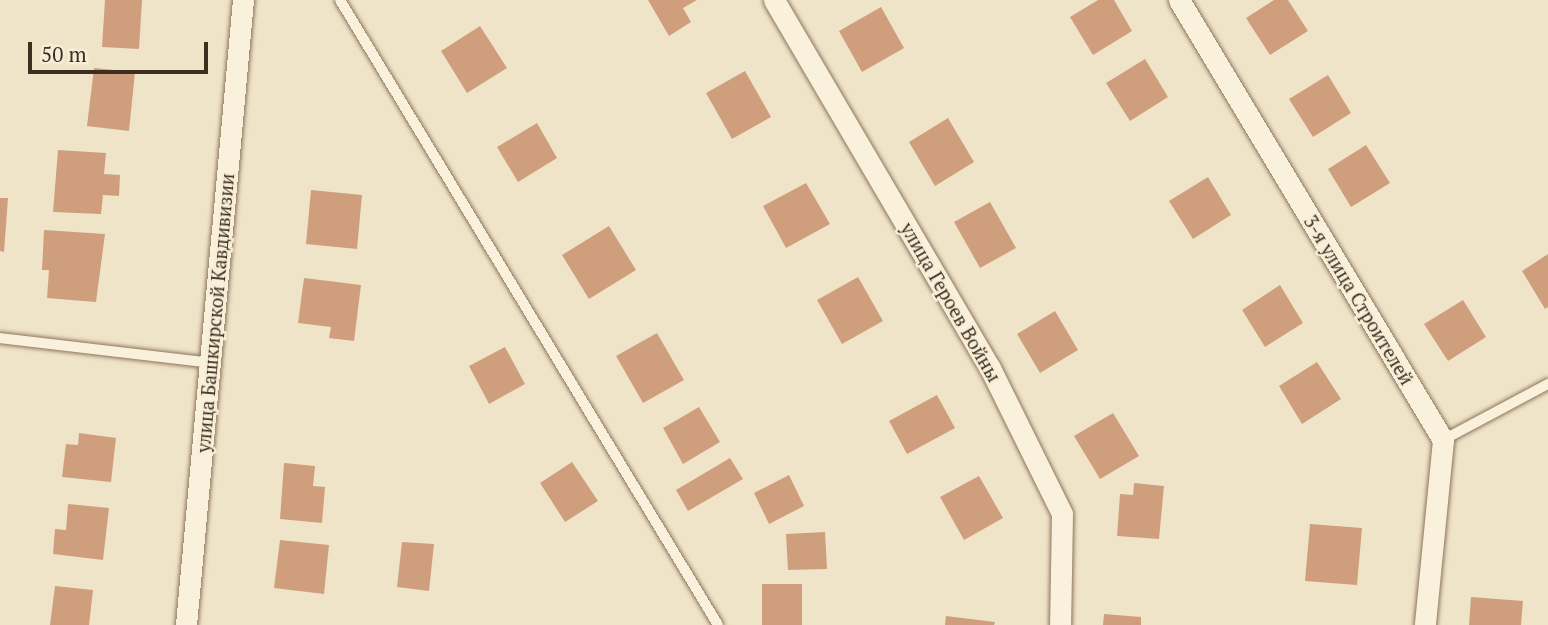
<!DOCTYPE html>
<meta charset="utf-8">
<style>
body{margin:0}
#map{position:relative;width:1548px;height:625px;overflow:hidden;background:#f0e4c8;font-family:"PT Serif",serif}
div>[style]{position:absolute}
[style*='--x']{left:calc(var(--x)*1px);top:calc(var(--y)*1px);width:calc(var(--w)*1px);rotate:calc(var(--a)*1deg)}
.building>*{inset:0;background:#cf9f7d}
.roads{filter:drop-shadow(0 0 2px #8d765c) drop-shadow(0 0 2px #8d765c)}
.lane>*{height:10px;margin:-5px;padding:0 5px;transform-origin:5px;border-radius:5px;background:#faf1dc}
.street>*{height:21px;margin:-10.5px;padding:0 10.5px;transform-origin:10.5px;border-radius:10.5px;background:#faf1dc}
span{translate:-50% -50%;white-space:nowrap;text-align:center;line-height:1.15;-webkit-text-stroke:5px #f7eed8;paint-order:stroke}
.street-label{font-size:19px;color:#3d2e20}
.scale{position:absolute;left:28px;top:42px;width:180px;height:32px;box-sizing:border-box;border:4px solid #3d2e20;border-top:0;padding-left:9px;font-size:21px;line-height:24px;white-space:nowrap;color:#3d2e20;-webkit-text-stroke:5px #f7eed8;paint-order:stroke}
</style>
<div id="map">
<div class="building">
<div style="clip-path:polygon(105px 0,142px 0,139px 49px,102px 47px)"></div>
<div style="clip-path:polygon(648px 0,697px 0,683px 8px,691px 22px,669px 36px)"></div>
<div style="clip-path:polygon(1098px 0,1114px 0,1132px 31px,1093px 55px,1070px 17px)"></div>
<div style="clip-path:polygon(1274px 0,1288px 0,1308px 31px,1270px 55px,1246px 18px)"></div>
<div style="clip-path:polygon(881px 7px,904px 48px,862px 72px,839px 31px)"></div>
<div style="clip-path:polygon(480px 26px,507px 68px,467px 93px,441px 51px)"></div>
<div style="clip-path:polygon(1145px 59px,1168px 97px,1130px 121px,1106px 83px)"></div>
<div style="clip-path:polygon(94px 68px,135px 72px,129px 131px,87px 126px)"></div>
<div style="clip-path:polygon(745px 71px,771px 117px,732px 139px,706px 93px)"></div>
<div style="clip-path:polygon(1328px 75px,1351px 113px,1313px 137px,1289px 99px)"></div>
<div style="clip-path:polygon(948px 118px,974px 162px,935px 186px,909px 142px)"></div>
<div style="clip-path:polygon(537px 123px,557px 158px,518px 182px,497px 147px)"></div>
<div style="clip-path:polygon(1366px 145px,1390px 183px,1351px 207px,1328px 169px)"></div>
<div style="clip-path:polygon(58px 150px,106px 153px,104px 174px,120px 175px,119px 196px,103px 195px,101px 214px,53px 212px)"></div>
<div style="clip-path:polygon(1208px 177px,1231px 215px,1193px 239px,1169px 201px)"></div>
<div style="clip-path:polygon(806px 183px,830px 224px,786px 248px,763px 206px)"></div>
<div style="clip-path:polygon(311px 190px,362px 195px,357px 249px,306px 244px)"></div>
<div style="clip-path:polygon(0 198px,8px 198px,4px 252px,0 251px)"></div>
<div style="clip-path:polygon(990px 202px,1016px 248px,980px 268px,954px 222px)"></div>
<div style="clip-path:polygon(609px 226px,636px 270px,589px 299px,562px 255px)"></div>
<div style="clip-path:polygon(44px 230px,105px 234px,96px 302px,47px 298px,49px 270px,42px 270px)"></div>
<div style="clip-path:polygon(1548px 254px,1548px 307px,1545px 309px,1522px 271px)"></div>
<div style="clip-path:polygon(858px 277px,883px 321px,842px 344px,817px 300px)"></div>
<div style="clip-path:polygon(304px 278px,361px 285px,354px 341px,329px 338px,331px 327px,298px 323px)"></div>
<div style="clip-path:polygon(1280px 285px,1303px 323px,1265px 347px,1242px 310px)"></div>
<div style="clip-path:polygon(1463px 300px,1486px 337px,1448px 361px,1424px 324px)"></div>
<div style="clip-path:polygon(1055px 311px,1078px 350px,1040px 373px,1017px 334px)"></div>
<div style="clip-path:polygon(657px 333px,684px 380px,643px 403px,616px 356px)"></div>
<div style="clip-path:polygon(505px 347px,525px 384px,489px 404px,469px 366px)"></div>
<div style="clip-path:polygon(1317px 362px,1341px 399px,1302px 424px,1279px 386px)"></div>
<div style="clip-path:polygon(937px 395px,955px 428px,907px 454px,889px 421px)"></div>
<div style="clip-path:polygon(699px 407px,720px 442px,683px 464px,663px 428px)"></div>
<div style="clip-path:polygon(1113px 413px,1139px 456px,1100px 479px,1074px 436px)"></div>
<div style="clip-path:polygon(79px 433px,116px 438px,111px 482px,62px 477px,66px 444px,78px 445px)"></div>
<div style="clip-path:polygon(730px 458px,743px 479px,688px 511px,676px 490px)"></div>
<div style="clip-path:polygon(572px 462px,598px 501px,565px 522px,540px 483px)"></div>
<div style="clip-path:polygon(284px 463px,315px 466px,313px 486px,325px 487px,322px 523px,280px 519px)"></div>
<div style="clip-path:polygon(789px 475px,804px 506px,769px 524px,754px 493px)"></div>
<div style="clip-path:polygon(979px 476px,1003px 518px,964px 540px,940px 497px)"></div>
<div style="clip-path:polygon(1134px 483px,1164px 486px,1159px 539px,1117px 536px,1120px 494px,1133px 495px)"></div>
<div style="clip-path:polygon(68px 504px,109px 508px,103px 560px,53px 554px,55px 529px,66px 530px)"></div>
<div style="clip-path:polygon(1310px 524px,1362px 528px,1357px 585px,1305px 581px)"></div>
<div style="clip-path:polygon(825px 532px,827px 569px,788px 570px,786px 534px)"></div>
<div style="clip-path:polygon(280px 540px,329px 545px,324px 594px,274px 588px)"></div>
<div style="clip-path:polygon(402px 542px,434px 544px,429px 591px,397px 587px)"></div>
<div style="clip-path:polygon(762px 584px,802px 584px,802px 625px,762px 625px)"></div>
<div style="clip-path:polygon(55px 586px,93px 590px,89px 625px,50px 625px)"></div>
<div style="clip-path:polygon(1471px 597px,1523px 601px,1521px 625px,1469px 625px)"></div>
<div style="clip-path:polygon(1104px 614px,1141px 617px,1141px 625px,1103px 625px)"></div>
<div style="clip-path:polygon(946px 616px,995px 622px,994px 625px,945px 625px)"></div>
</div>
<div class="roads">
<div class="lane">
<div style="--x:340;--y:0;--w:730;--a:58.83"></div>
<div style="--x:0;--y:338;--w:213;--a:6.7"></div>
<div style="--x:1443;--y:440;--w:119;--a:-28.1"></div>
</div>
<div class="street">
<div style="--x:774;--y:0;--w:427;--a:59.6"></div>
<div style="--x:990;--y:368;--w:163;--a:63.7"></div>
<div style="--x:1062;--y:514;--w:111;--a:91"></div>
<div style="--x:1179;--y:0;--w:513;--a:59.04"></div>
<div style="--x:1443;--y:440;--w:186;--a:95.6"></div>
<div style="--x:186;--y:625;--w:628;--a:-84.79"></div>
</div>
</div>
<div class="street-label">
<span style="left:1359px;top:300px;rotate:59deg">3-я улица Строителей</span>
<span style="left:951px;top:302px;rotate:60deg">улица Героев Войны</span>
<span style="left:215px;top:313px;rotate:-85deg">улица Башкирской Кавдивизии</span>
</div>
<div class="scale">50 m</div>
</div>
